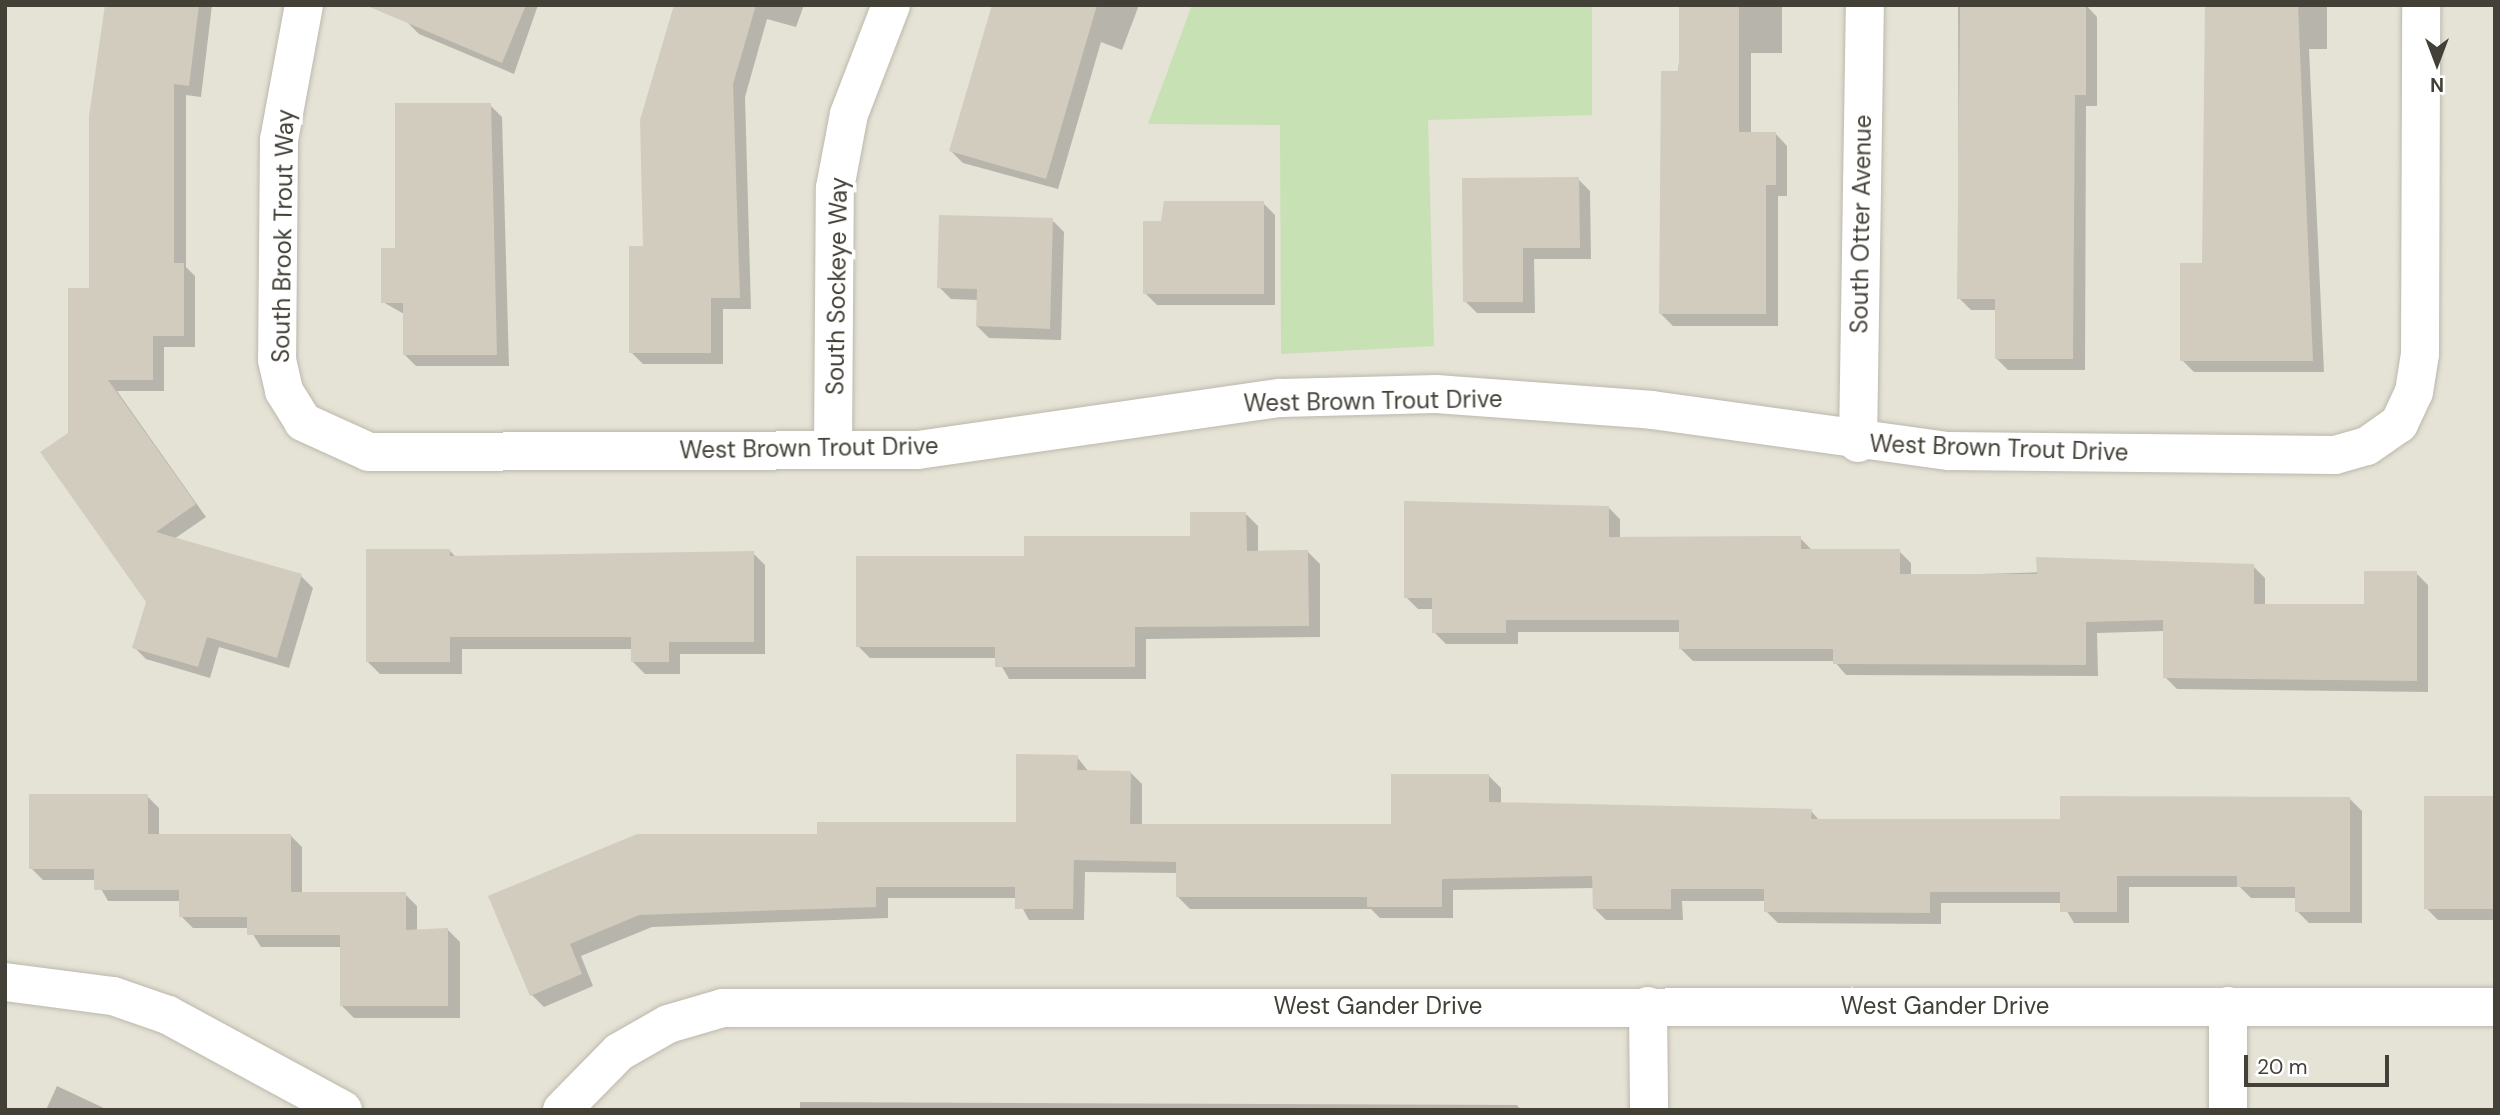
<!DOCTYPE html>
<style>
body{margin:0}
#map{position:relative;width:2500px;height:1115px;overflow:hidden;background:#f1efe7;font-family:"DM Sans",sans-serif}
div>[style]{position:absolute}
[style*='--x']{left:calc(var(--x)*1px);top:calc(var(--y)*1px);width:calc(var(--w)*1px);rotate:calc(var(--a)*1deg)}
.residential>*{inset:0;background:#e5e2d6}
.green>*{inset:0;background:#c7e1b4}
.shadow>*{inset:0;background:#0003}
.building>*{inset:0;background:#d1ccbe}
.roads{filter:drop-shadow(0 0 2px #bcb8ab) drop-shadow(0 0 2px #bcb8ab)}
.street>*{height:38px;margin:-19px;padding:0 19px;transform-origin:19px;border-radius:19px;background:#fff}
span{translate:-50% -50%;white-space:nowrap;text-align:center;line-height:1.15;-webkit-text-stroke:7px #fff;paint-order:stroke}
.street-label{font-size:24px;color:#434037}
.frame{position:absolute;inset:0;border:7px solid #434037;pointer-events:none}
.north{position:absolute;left:2402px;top:28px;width:70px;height:70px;-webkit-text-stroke:5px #fff;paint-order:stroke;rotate:180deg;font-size:19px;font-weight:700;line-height:28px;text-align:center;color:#434037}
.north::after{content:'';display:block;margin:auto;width:24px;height:32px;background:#434037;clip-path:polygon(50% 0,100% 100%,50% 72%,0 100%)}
.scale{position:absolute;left:2244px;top:1055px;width:145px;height:32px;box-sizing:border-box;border:4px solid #434037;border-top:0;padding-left:9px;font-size:21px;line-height:24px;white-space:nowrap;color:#434037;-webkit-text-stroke:5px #fff;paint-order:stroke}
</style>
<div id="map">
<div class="residential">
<div style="clip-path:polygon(5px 5px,2495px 5px,2495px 1110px,5px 1110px)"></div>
</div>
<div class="green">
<div style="clip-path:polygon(1192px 5px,1592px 5px,1592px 115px,1428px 120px,1434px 346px,1281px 354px,1280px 125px,1148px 124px)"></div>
</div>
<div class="shadow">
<div style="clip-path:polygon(106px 5px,212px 5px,201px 97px,186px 95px,186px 267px,195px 276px,195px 347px,164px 347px,164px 391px,117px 391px,206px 517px,174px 539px,301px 576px,313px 588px,289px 668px,219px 647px,210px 678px,146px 659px,134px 647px,148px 602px,69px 434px,91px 289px)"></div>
<div style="clip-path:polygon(413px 5px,538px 5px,514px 74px,419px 34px,407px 22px)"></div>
<div style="clip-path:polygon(675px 5px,804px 5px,796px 27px,767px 19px,745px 97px,751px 309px,723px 309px,723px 364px,643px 364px,631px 352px)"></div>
<div style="clip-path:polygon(1001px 5px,1139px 5px,1122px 50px,1101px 42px,1058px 189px,963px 163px,951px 151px)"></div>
<div style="clip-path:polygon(1683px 5px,1782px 5px,1782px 53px,1751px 53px,1751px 133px,1775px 133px,1787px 146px,1787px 196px,1778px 196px,1778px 326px,1673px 326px,1661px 314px)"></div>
<div style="clip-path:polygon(1958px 5px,2086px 5px,2097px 17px,2097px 106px,2086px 106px,2085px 370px,2008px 370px,1996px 358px,1996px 310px,1971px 310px,1959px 298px)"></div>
<div style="clip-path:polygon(2207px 5px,2327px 5px,2327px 49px,2309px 49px,2324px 372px,2194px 372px,2182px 360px,2204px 264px)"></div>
<div style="clip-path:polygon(490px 105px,502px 117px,509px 366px,416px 366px,404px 354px,404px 314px,383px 302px,397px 250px)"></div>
<div style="clip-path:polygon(1578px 179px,1590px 191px,1591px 259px,1534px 259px,1535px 313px,1477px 313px,1465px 301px)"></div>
<div style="clip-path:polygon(1263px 203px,1275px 215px,1275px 305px,1157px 305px,1145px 293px,1162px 223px)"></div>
<div style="clip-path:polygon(1052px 220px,1064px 232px,1061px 340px,989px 338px,977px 326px,978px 300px,951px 299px,939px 287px)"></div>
<div style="clip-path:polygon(1608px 507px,1620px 519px,1620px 539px,1800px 538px,1813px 551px,1899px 551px,1911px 563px,1911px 576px,2253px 566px,2265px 578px,2265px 606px,2366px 606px,2416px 573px,2428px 585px,2428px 692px,2177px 689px,2165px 677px,2165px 631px,2097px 633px,2098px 676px,1846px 675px,1834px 661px,1693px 661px,1681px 649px,1681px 632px,1518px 632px,1518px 644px,1446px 644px,1434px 632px,1434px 609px,1418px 609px,1406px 597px)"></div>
<div style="clip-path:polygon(1246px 514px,1258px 526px,1258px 553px,1308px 552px,1320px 564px,1320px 637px,1146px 639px,1146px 679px,1009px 679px,997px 658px,870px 658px,858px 646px,1026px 558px,1192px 537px)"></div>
<div style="clip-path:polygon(450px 551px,456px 557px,753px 553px,765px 565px,765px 654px,680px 654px,680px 674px,645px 674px,633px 662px,633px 649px,462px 649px,462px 674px,380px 674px,368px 662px)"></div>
<div style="clip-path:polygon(1077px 757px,1089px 772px,1130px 772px,1142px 784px,1142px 826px,1393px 826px,1489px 776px,1501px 788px,1501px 804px,1811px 811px,1820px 821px,2062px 821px,2350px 799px,2362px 811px,2362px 923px,2309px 923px,2297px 911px,2297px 898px,2251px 898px,2240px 887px,2129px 887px,2129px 923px,2074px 923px,2062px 903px,1941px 903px,1941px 924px,1778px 923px,1766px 911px,1766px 901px,1682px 901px,1683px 920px,1606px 920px,1594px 908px,1594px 888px,1453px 890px,1453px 918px,1380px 918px,1371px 909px,1190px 909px,1178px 897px,1178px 873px,1085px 872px,1084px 920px,1029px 920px,1017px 898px,888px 898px,888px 918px,652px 927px,581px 956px,593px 986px,544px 1007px,532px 995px,490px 897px,818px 835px,1017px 824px)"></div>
<div style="clip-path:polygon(147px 796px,159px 808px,159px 835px,290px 835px,302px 847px,302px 894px,405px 894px,417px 906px,417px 931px,448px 930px,460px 942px,460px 1018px,354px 1018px,342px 1006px,342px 947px,261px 947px,249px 928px,193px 928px,181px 916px,181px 901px,108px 901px,96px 880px,43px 880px,31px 868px)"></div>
<div style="clip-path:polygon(2495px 797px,2495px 920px,2438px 920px,2426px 908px)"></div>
<div style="clip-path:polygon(57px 1086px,108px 1110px,46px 1110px)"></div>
<div style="clip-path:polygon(800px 1102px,1517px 1105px,1521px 1110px,800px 1110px)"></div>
<div style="clip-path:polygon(1962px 1108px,2074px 1108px,2076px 1110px,1962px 1110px)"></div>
</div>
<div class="building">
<div style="clip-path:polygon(105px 5px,199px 5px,189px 86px,174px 84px,174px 263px,184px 263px,184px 336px,153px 336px,153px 380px,108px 380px,196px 504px,156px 532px,302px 574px,277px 658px,207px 637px,198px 667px,132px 648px,146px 602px,40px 452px,68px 433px,68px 288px,89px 288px,89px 116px)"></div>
<div style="clip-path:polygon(365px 5px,526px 5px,502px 63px)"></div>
<div style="clip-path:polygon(674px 5px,756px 5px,733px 84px,740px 298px,711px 298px,711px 353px,629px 353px,629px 246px,643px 246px,640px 120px)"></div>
<div style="clip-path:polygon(992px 5px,1097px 5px,1046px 179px,949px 151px)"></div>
<div style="clip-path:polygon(1679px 5px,1739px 5px,1739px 132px,1776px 132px,1776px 185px,1766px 185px,1766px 314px,1659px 314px,1661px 71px,1679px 71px)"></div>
<div style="clip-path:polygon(1960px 5px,2086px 5px,2086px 95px,2075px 95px,2073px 359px,1995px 359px,1995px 299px,1957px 299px)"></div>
<div style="clip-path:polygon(2205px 5px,2298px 5px,2313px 361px,2180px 361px,2180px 263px,2202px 263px)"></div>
<div style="clip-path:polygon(395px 103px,491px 103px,497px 355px,403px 355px,403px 303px,381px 303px,381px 248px,395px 248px)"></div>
<div style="clip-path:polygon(1579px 177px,1580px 248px,1523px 248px,1523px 302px,1463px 302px,1462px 178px)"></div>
<div style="clip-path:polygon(1164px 201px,1264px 201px,1264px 294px,1143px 294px,1143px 221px,1161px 221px)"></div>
<div style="clip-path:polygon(939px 215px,1053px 218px,1050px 329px,976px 326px,977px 289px,937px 288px)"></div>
<div style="clip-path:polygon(1404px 501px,1609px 506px,1609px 537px,1801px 536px,1801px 549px,1900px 549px,1900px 574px,2037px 574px,2036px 557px,2254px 564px,2254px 604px,2364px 604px,2364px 571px,2417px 571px,2417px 681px,2163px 678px,2163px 620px,2086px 622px,2086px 665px,1833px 664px,1833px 649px,1679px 649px,1679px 620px,1506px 620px,1506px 633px,1432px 633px,1432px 598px,1404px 598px)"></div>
<div style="clip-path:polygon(1190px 512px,1246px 512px,1247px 551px,1308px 550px,1309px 626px,1135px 627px,1135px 667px,995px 667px,995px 647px,856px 647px,856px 556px,1024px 556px,1024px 536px,1190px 536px)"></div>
<div style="clip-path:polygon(366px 549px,450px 549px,450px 556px,754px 551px,754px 642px,669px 642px,669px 662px,631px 662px,631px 637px,450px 637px,450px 662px,366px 662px)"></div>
<div style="clip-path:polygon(1016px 754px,1078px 755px,1077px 770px,1131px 771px,1130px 824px,1391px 824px,1391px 774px,1489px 774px,1489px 802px,1812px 809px,1811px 819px,2060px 819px,2060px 796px,2350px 797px,2350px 912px,2295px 912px,2295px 887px,2237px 887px,2237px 876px,2117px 876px,2117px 912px,2060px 912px,2060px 892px,1930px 892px,1930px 913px,1764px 912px,1764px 889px,1671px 889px,1671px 909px,1593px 909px,1592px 876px,1442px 879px,1442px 907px,1367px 907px,1367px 897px,1176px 897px,1176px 862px,1074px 860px,1073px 909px,1015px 909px,1015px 887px,876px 887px,876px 907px,639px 915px,570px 944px,582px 974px,530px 996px,488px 896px,637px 834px,817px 834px,817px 822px,1016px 822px)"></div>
<div style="clip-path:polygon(29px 794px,148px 794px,148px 834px,291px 834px,291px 892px,406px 892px,406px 930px,448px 928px,448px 1006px,340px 1006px,340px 935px,247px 935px,247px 917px,179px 917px,179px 890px,94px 890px,94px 869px,29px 869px)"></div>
<div style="clip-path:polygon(2424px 796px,2495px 796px,2495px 909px,2424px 909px)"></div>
</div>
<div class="roads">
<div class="street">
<div style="--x:304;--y:5;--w:137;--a:100.5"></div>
<div style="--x:279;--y:140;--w:220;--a:90.5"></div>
<div style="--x:277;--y:360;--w:32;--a:77"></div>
<div style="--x:284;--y:391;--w:36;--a:58"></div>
<div style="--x:303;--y:422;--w:72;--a:24.4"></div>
<div style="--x:369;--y:452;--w:549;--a:-0.21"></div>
<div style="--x:918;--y:450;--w:367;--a:-8.2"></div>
<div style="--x:1281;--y:398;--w:155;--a:-1.5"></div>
<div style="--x:1436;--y:394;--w:217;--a:4.2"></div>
<div style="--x:1652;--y:410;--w:300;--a:7.9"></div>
<div style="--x:1949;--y:451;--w:386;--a:0.6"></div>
<div style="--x:2335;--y:455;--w:33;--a:-16"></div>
<div style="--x:2367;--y:446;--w:39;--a:-35"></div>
<div style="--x:2399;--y:424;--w:35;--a:-65"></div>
<div style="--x:2414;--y:392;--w:38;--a:-81"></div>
<div style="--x:2420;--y:354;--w:349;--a:-89.8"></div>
<div style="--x:1858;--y:443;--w:438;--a:-89.1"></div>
<div style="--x:833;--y:450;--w:262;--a:-89.6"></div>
<div style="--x:835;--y:188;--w:75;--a:-79.3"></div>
<div style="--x:849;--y:114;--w:117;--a:-68.9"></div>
<div style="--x:5;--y:982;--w:109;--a:7.4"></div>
<div style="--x:113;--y:996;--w:58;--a:19.1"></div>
<div style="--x:168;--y:1015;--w:199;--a:28.5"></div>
<div style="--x:1648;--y:1006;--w:104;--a:89.4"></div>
<div style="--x:562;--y:1110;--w:81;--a:-45.5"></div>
<div style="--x:619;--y:1052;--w:56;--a:-29.7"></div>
<div style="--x:668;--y:1024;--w:57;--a:-16.2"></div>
<div style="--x:723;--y:1008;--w:1772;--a:-0.03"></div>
<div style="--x:2228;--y:1110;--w:104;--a:-90"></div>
</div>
</div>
<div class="street-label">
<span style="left:1861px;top:224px;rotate:-89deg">South Otter Avenue</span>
<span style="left:283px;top:236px;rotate:-89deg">South Brook Trout Way</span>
<span style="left:837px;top:286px;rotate:-89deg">South Sockeye Way</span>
<span style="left:1373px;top:401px;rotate:-1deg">West Brown Trout Drive</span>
<span style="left:809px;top:448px;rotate:-1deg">West Brown Trout Drive</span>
<span style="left:1999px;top:448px;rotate:2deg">West Brown Trout Drive</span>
<span style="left:1378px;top:1006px">West Gander Drive</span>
<span style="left:1945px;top:1006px">West Gander Drive</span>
</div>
<div class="frame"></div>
<div class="north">N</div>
<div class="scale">20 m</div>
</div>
